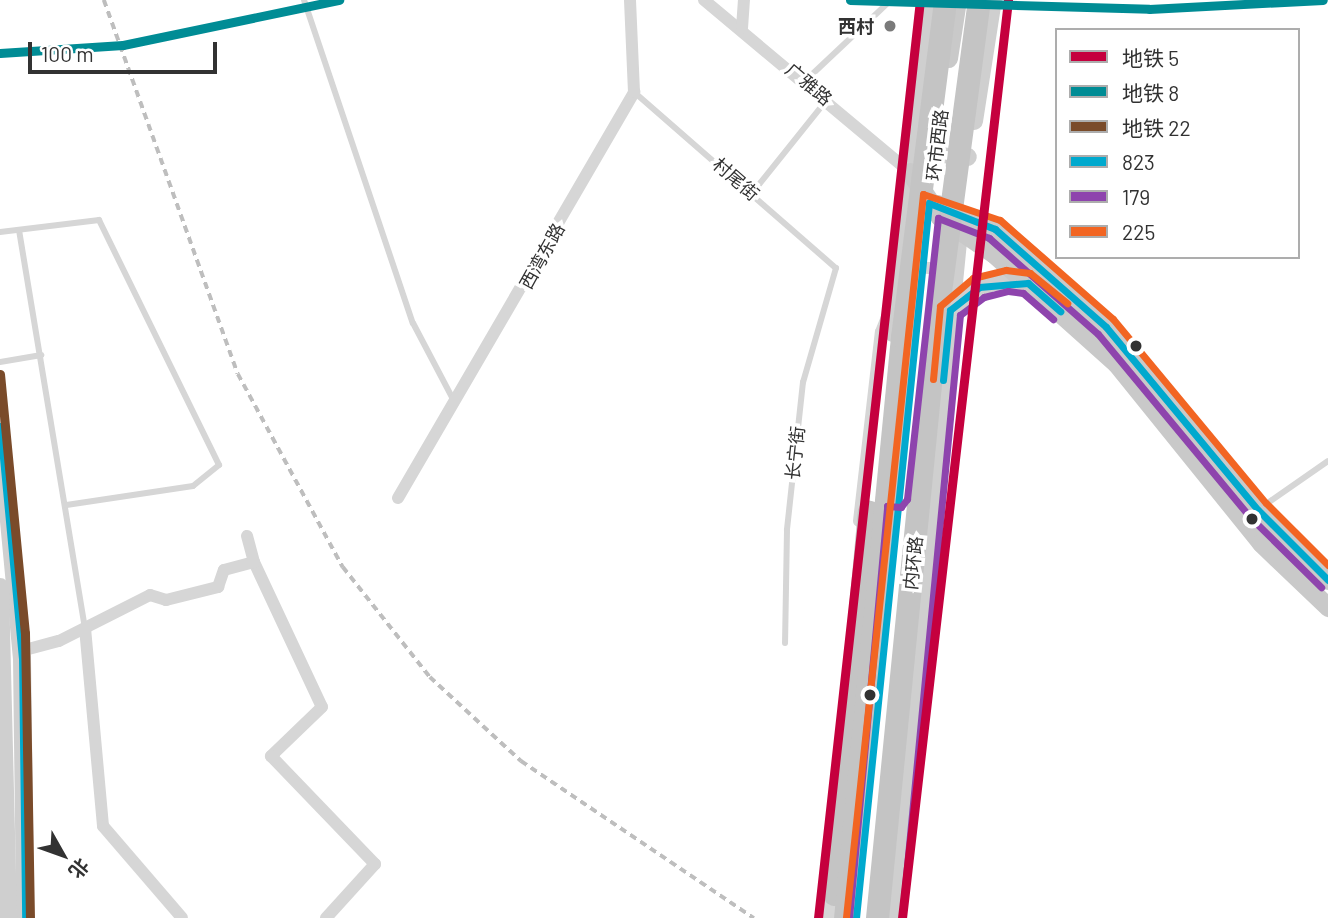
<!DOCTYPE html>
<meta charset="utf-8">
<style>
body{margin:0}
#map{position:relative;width:1328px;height:918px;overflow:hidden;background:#fff;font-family:Barlow,"Noto Sans SC",sans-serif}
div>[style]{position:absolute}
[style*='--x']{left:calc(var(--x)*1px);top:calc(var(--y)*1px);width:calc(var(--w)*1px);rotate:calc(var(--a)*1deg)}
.lane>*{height:6px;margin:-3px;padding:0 3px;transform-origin:3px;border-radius:3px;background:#d6d6d6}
.street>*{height:12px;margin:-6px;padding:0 6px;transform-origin:6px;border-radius:6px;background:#d6d6d6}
.secondary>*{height:18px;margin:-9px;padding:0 9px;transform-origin:9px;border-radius:9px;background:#cfcfcf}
.primary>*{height:19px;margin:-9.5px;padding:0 9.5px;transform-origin:9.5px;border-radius:9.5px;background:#c9c9c9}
.highway>*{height:23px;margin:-11.5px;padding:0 11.5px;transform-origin:11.5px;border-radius:11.5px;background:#c4c4c4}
.rail>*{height:3.5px;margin-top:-1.75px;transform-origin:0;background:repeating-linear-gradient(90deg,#bebebe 0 7px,transparent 0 12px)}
.highway-bridge>*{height:23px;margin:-11.5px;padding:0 11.5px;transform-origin:11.5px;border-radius:11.5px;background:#c4c4c4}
.bus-1>*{height:7px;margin:-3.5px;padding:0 3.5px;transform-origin:3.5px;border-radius:3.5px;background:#00a9ce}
.bus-2>*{height:7px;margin:-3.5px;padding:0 3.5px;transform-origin:3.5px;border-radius:3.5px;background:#8e44ad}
.bus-3>*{height:7px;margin:-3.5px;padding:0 3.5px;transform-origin:3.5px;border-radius:3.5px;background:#f26522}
.metro-1>*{height:9px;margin:-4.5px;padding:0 4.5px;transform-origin:4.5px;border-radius:4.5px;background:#c5003e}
.metro-2>*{height:9px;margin:-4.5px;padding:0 4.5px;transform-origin:4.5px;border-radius:4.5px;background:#008c95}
.metro-3>*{height:9px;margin:-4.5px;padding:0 4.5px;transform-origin:4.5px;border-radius:4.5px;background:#7a4b2a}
.dots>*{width:19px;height:19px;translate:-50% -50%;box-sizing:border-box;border:4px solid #fff;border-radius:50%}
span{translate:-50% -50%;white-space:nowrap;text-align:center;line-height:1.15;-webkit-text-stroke:7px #fff;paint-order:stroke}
.poi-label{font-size:18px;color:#323232;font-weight:700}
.right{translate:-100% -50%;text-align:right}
.street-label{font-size:18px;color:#323232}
.legend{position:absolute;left:1055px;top:28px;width:245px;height:231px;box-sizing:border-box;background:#fff;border:2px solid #adadad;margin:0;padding:9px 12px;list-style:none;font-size:21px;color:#323232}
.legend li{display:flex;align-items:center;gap:14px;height:35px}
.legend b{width:35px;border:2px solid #adadad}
.north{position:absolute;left:28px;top:820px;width:70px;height:70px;-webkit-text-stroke:5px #fff;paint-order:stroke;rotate:130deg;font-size:19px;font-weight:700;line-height:28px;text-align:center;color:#323232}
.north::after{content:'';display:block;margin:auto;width:24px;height:32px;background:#323232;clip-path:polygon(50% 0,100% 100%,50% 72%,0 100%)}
.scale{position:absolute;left:28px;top:42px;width:189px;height:32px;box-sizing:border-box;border:4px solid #323232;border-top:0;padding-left:9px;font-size:21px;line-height:24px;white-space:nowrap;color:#323232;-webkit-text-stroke:5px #fff;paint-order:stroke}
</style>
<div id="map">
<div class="lane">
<div style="--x:304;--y:0;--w:341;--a:71.4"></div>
<div style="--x:413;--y:323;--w:88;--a:62.3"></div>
<div style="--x:805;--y:81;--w:118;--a:-43.3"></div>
<div style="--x:634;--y:92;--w:268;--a:41.1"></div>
<div style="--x:836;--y:268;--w:119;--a:106.1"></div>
<div style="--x:803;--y:382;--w:149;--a:96.2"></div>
<div style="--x:787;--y:530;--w:113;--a:91"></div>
<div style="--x:753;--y:192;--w:117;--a:-51.3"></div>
<div style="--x:19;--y:230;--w:403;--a:80.6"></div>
<div style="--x:0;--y:232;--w:100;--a:-6.9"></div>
<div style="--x:99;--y:220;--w:273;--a:63.9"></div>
<div style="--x:219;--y:465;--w:33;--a:141"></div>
<div style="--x:193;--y:486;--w:128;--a:171.5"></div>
<div style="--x:0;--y:362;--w:42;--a:-9.7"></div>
<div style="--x:1259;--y:509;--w:84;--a:-34.8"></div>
</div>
<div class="street">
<div style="--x:704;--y:0;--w:268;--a:39.9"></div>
<div style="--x:742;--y:28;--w:28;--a:-86"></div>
<div style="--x:912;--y:267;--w:22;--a:3"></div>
<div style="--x:398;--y:498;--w:470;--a:-59.8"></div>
<div style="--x:634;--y:92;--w:92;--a:-92.5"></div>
<div style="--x:859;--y:521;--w:190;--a:-83.4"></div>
<div style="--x:881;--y:332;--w:32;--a:-68"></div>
<div style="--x:254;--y:562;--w:160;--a:64.9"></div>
<div style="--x:322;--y:707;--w:71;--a:136.1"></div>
<div style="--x:271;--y:756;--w:150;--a:46.1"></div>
<div style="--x:375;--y:864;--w:73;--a:132.2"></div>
<div style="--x:85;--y:628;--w:199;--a:84.8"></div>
<div style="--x:103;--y:826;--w:121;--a:49.3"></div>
<div style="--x:21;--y:651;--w:39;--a:-15"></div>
<div style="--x:59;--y:641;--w:102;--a:-26.8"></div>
<div style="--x:150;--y:595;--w:17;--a:17"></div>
<div style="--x:166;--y:600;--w:54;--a:-14"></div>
<div style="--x:218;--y:587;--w:18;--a:-71"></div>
<div style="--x:224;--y:570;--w:31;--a:-15"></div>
<div style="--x:254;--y:562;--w:27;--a:-105"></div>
<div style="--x:822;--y:918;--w:34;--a:-83"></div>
<div style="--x:830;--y:918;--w:24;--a:-81"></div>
</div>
<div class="secondary">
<div style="--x:974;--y:121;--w:122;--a:-81.1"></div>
<div style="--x:935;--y:153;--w:33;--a:7"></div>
<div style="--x:950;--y:310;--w:50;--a:-34.3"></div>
<div style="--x:991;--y:282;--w:37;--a:2"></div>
<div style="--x:893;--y:333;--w:325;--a:-83.1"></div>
<div style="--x:0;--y:426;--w:233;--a:84.6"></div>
<div style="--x:22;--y:658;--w:260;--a:89.3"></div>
<div style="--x:0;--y:587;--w:331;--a:88.6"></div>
<div style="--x:891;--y:918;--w:689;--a:-84.34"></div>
</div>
<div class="primary">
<div style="--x:948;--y:58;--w:59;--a:-81.2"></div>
<div style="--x:910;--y:172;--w:54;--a:56.3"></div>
<div style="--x:940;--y:217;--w:65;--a:34.4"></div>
<div style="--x:994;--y:254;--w:164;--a:41.8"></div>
<div style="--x:1116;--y:363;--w:231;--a:51.1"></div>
<div style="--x:1261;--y:543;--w:93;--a:43.7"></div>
<div style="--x:937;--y:204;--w:63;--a:23.3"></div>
<div style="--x:995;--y:229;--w:148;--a:41.4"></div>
<div style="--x:1106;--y:327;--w:238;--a:50.3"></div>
<div style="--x:1258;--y:510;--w:99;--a:45"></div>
</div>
<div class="highway">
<div style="--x:834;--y:894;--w:384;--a:-84.8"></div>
</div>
<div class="rail">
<div style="--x:104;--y:0;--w:397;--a:70.3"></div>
<div style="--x:238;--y:374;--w:220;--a:61.5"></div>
<div style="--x:343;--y:567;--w:140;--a:51.7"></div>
<div style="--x:430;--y:677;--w:124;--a:42.7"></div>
<div style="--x:521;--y:761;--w:281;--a:34"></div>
</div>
<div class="highway-bridge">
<div style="--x:845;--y:918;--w:584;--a:-84.4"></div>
<div style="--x:902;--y:337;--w:340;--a:-82.7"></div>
<div style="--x:877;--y:918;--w:607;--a:-84.33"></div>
<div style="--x:937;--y:314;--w:317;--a:-82.4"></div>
</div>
<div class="bus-1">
<div style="--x:943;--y:380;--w:70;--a:-84.3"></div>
<div style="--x:950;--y:310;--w:37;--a:-38"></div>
<div style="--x:979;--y:287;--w:49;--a:-4.7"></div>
<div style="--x:1028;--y:283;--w:43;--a:41.2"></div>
<div style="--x:0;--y:426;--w:233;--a:84.6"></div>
<div style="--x:22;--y:658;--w:260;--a:89.3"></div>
<div style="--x:856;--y:918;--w:719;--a:-84.17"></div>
<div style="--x:929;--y:203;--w:71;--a:21.5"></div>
<div style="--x:995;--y:229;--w:148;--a:41.4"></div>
<div style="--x:1106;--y:327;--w:238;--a:50.3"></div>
<div style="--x:1258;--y:510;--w:99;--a:45"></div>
</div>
<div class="bus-2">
<div style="--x:849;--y:918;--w:414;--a:-84.7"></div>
<div style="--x:887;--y:506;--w:14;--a:4"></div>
<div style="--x:901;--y:507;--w:10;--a:-53"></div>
<div style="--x:907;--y:499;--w:283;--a:-83.7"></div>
<div style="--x:938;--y:218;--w:55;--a:21.4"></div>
<div style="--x:989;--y:238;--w:145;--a:41.4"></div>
<div style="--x:1098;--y:334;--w:238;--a:50.3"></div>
<div style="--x:1250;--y:517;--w:100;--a:44.6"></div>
<div style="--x:902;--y:918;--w:606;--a:-84.51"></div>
<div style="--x:960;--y:315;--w:30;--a:-37"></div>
<div style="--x:984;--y:297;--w:25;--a:-14"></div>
<div style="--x:1008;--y:291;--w:15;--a:8"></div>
<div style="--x:1023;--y:293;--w:40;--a:41"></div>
</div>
<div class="bus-3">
<div style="--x:933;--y:379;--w:73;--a:-84.5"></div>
<div style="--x:940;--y:306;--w:43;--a:-40.3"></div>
<div style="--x:973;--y:278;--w:34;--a:-14"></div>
<div style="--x:1006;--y:270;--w:24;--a:7"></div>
<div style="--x:1030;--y:273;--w:48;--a:39"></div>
<div style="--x:846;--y:917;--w:727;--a:-83.92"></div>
<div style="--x:923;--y:194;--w:81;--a:18.7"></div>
<div style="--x:1000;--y:220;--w:150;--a:41.2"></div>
<div style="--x:1113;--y:319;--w:239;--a:50.3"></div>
<div style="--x:1266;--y:503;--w:88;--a:45"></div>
</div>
<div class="metro-1">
<div style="--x:818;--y:918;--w:924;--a:-83.66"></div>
<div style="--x:902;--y:918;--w:924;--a:-83.41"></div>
</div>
<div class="metro-2">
<div style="--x:850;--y:0;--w:299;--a:1.7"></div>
<div style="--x:1149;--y:9;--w:174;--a:-3"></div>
<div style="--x:0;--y:53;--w:123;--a:-3.7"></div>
<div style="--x:123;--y:45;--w:221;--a:-11.8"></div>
</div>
<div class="metro-3">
<div style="--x:0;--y:374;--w:260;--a:84.5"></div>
<div style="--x:25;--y:633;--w:285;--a:89"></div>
</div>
<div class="dots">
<div style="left:890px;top:26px;background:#7a7a7a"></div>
<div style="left:1136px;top:346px;background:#323232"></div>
<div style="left:1252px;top:519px;background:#323232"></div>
<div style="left:870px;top:695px;background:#323232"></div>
</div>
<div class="poi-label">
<span class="right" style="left:874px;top:26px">西村</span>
</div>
<div class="street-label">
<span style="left:809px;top:84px;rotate:40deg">广雅路</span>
<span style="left:937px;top:145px;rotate:-83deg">环市西路</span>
<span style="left:736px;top:179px;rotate:41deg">村尾街</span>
<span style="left:542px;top:256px;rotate:-61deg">西湾东路</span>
<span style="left:795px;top:453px;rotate:-84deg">长宁街</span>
<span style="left:913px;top:563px;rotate:-84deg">内环路</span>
</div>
<ul class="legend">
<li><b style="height:9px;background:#c5003e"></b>地铁 5</li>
<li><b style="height:9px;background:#008c95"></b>地铁 8</li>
<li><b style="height:9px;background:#7a4b2a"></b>地铁 22</li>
<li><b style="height:9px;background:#00a9ce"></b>823</li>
<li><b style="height:9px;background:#8e44ad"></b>179</li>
<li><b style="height:9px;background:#f26522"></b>225</li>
</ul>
<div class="north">北</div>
<div class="scale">100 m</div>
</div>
